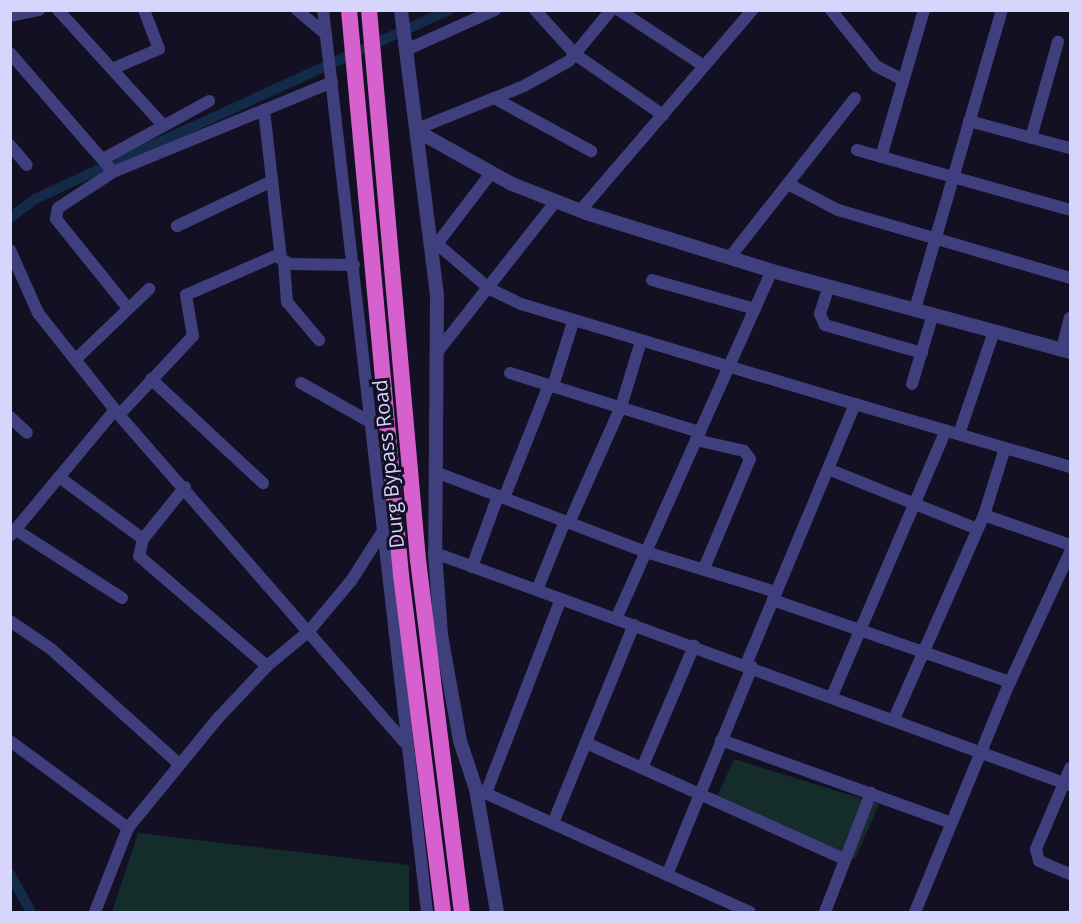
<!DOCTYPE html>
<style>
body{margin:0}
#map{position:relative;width:1081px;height:923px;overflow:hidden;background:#131023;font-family:"Open Sans",sans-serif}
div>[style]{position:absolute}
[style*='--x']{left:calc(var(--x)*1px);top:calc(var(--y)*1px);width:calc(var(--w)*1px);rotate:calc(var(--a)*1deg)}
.green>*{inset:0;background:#142d2b}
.canal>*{height:10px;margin:-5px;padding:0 5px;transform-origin:5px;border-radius:5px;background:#142a49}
.minor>*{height:12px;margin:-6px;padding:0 6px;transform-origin:6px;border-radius:6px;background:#3f3f7e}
.tertiary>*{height:14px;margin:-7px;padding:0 7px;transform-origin:7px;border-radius:7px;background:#3f3f7e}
.trunk>*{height:16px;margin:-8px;padding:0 8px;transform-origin:8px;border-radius:8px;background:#d660ce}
span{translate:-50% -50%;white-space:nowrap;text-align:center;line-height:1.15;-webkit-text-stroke:6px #131023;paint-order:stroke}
.street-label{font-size:20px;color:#d8d5fc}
.frame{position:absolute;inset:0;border:12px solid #d8d5fc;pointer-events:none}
</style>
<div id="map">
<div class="green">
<div style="clip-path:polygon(734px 759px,879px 804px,855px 859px,717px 797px)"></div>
<div style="clip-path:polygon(138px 833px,409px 865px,409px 912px,112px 912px)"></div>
</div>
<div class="canal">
<div style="--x:111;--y:164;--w:371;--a:-24.5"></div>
<div style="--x:10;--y:218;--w:31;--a:-37"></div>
<div style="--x:35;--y:199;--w:76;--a:-24.9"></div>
<div style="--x:10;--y:874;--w:43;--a:61.1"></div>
</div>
<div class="minor">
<div style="--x:58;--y:10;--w:154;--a:47.6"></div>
<div style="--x:297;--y:10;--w:38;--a:40"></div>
<div style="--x:323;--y:10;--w:908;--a:83.42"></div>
<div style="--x:535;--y:10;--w:61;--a:47.7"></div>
<div style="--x:576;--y:55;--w:106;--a:34.6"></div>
<div style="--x:619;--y:10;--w:102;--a:33.4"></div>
<div style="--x:831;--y:10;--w:72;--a:51.2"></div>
<div style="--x:876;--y:66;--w:30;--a:27"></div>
<div style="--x:10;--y:16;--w:30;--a:-12"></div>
<div style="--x:406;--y:50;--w:98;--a:-24.2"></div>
<div style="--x:10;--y:53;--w:157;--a:49.1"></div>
<div style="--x:112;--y:69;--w:51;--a:-23.1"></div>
<div style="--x:159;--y:49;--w:42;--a:-111"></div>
<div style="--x:494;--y:98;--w:111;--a:28.7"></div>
<div style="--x:264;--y:110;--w:150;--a:83.5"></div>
<div style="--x:281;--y:259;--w:10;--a:29"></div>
<div style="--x:290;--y:264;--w:64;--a:0.9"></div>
<div style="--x:969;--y:121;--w:105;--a:15"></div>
<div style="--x:417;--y:129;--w:115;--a:-21.9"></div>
<div style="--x:524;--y:86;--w:51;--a:-29.1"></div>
<div style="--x:569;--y:61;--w:66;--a:-50.5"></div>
<div style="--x:1031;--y:138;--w:100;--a:-74.3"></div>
<div style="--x:10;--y:145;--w:26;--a:50"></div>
<div style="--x:857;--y:150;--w:221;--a:15.7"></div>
<div style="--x:881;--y:157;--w:153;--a:-73.7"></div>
<div style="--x:103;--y:159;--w:121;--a:-28.7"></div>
<div style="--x:788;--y:184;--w:56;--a:27.5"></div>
<div style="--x:838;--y:210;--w:242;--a:16.3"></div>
<div style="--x:580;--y:211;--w:265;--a:-49.4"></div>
<div style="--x:177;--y:226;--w:105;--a:-25.3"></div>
<div style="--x:430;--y:238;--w:79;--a:40.4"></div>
<div style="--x:490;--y:289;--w:34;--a:26"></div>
<div style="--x:521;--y:304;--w:349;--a:16.7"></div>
<div style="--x:855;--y:404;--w:283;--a:112.7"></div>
<div style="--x:437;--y:244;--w:89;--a:-52.7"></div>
<div style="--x:10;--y:250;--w:69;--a:66"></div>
<div style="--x:38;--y:313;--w:130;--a:51.5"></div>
<div style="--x:119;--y:415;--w:435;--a:48.9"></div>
<div style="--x:730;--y:257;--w:202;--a:-51.8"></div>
<div style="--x:284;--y:262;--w:40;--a:85.7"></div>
<div style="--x:287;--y:302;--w:50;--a:49.9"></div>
<div style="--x:652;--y:280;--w:107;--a:15.7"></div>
<div style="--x:829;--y:286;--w:29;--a:108"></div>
<div style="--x:820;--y:314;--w:12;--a:66"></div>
<div style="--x:825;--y:325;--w:101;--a:16.1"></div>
<div style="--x:127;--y:307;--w:113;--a:-128.9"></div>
<div style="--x:56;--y:219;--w:11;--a:-80"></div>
<div style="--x:58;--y:208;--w:66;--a:-33.2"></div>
<div style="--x:113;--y:172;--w:237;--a:-22.3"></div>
<div style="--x:915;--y:309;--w:311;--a:-73.8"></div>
<div style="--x:1062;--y:349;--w:32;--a:-76"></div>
<div style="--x:438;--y:351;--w:191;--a:-51.8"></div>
<div style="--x:75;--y:360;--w:103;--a:-43.8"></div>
<div style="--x:510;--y:373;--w:199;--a:17.3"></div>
<div style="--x:151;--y:379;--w:153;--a:42.9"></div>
<div style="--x:301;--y:383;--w:81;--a:29.4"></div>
<div style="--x:912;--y:384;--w:73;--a:-73.3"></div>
<div style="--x:553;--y:386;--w:67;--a:-72.6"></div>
<div style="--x:855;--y:404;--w:224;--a:16.3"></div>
<div style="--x:119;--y:415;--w:108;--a:-46.9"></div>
<div style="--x:193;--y:336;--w:42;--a:-99.7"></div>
<div style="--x:186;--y:295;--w:103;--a:-23.6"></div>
<div style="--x:10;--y:417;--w:23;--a:43"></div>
<div style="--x:959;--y:434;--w:109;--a:-71.2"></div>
<div style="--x:696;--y:440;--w:49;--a:12.9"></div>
<div style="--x:744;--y:451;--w:10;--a:53"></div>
<div style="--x:750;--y:459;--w:116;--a:112.8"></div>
<div style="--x:828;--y:469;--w:161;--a:21.9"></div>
<div style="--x:438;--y:473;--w:222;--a:20.8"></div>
<div style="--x:646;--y:552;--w:136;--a:17.1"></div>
<div style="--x:59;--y:477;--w:104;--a:36.4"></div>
<div style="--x:185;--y:487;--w:67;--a:128.9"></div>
<div style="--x:143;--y:539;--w:17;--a:103"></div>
<div style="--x:139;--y:556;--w:169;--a:40.7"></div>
<div style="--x:504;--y:498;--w:122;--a:-68.3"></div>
<div style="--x:984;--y:515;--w:91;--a:19.2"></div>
<div style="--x:569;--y:523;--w:127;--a:-65.9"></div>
<div style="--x:621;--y:407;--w:69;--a:-73.1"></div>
<div style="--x:16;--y:530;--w:126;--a:32.7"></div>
<div style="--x:10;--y:536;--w:164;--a:-50.2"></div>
<div style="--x:435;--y:553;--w:670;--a:20.09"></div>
<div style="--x:1064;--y:783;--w:72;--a:113"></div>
<div style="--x:1036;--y:849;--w:12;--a:76"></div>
<div style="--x:1039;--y:861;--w:34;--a:23"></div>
<div style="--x:472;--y:567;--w:76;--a:-69.9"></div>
<div style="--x:537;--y:590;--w:74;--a:-67.9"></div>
<div style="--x:773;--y:600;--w:251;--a:19.1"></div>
<div style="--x:616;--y:619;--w:381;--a:-65.9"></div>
<div style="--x:10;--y:621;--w:50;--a:34.3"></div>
<div style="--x:51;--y:649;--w:172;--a:41.9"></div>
<div style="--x:832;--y:696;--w:289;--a:-66.8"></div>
<div style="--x:894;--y:719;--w:223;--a:-66.2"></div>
<div style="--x:984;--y:515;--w:70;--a:-72.6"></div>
<div style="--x:721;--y:740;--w:245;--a:19.8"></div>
<div style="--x:10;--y:741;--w:147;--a:36.4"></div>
<div style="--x:586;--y:743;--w:283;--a:24.2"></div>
<div style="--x:642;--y:768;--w:133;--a:-66.9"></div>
<div style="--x:1069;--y:785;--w:5;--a:-158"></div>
<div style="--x:1064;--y:783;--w:16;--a:-68"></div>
<div style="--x:476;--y:789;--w:300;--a:24.2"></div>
<div style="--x:486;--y:793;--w:208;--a:-68.9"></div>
<div style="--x:553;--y:823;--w:214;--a:-67.8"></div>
<div style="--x:667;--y:875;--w:225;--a:-67.8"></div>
<div style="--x:95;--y:912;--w:90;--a:-68.6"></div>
<div style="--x:128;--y:828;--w:144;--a:-50.7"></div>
<div style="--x:219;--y:717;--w:70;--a:-46.7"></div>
<div style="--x:267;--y:666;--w:55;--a:-39.8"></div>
<div style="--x:309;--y:631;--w:65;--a:-50"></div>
<div style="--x:351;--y:581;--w:59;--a:-57.4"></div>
<div style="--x:825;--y:912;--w:128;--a:-68.9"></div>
<div style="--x:915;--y:912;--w:249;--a:-67.6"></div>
<div style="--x:1010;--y:682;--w:143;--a:-65.2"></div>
</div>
<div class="tertiary">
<div style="--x:401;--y:10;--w:288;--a:82.8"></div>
<div style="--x:437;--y:296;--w:257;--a:90.4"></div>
<div style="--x:435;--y:553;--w:82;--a:85.8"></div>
<div style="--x:441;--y:635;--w:108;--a:79.8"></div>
<div style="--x:460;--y:741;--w:51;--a:71.6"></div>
<div style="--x:476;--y:789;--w:125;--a:80.3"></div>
<div style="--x:417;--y:131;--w:109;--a:29.2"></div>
<div style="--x:512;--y:184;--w:79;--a:21.4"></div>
<div style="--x:586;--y:213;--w:195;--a:17.3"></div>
<div style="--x:772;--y:271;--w:309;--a:15.2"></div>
</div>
<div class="trunk">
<div style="--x:349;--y:10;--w:567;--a:84.74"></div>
<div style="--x:401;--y:575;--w:340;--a:82.9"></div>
<div style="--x:369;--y:10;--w:552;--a:84.91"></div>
<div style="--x:418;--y:560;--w:355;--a:82.9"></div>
</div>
<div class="street-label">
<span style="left:388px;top:464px;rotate:-96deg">Durg Bypass Road</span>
</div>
<div class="frame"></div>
</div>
